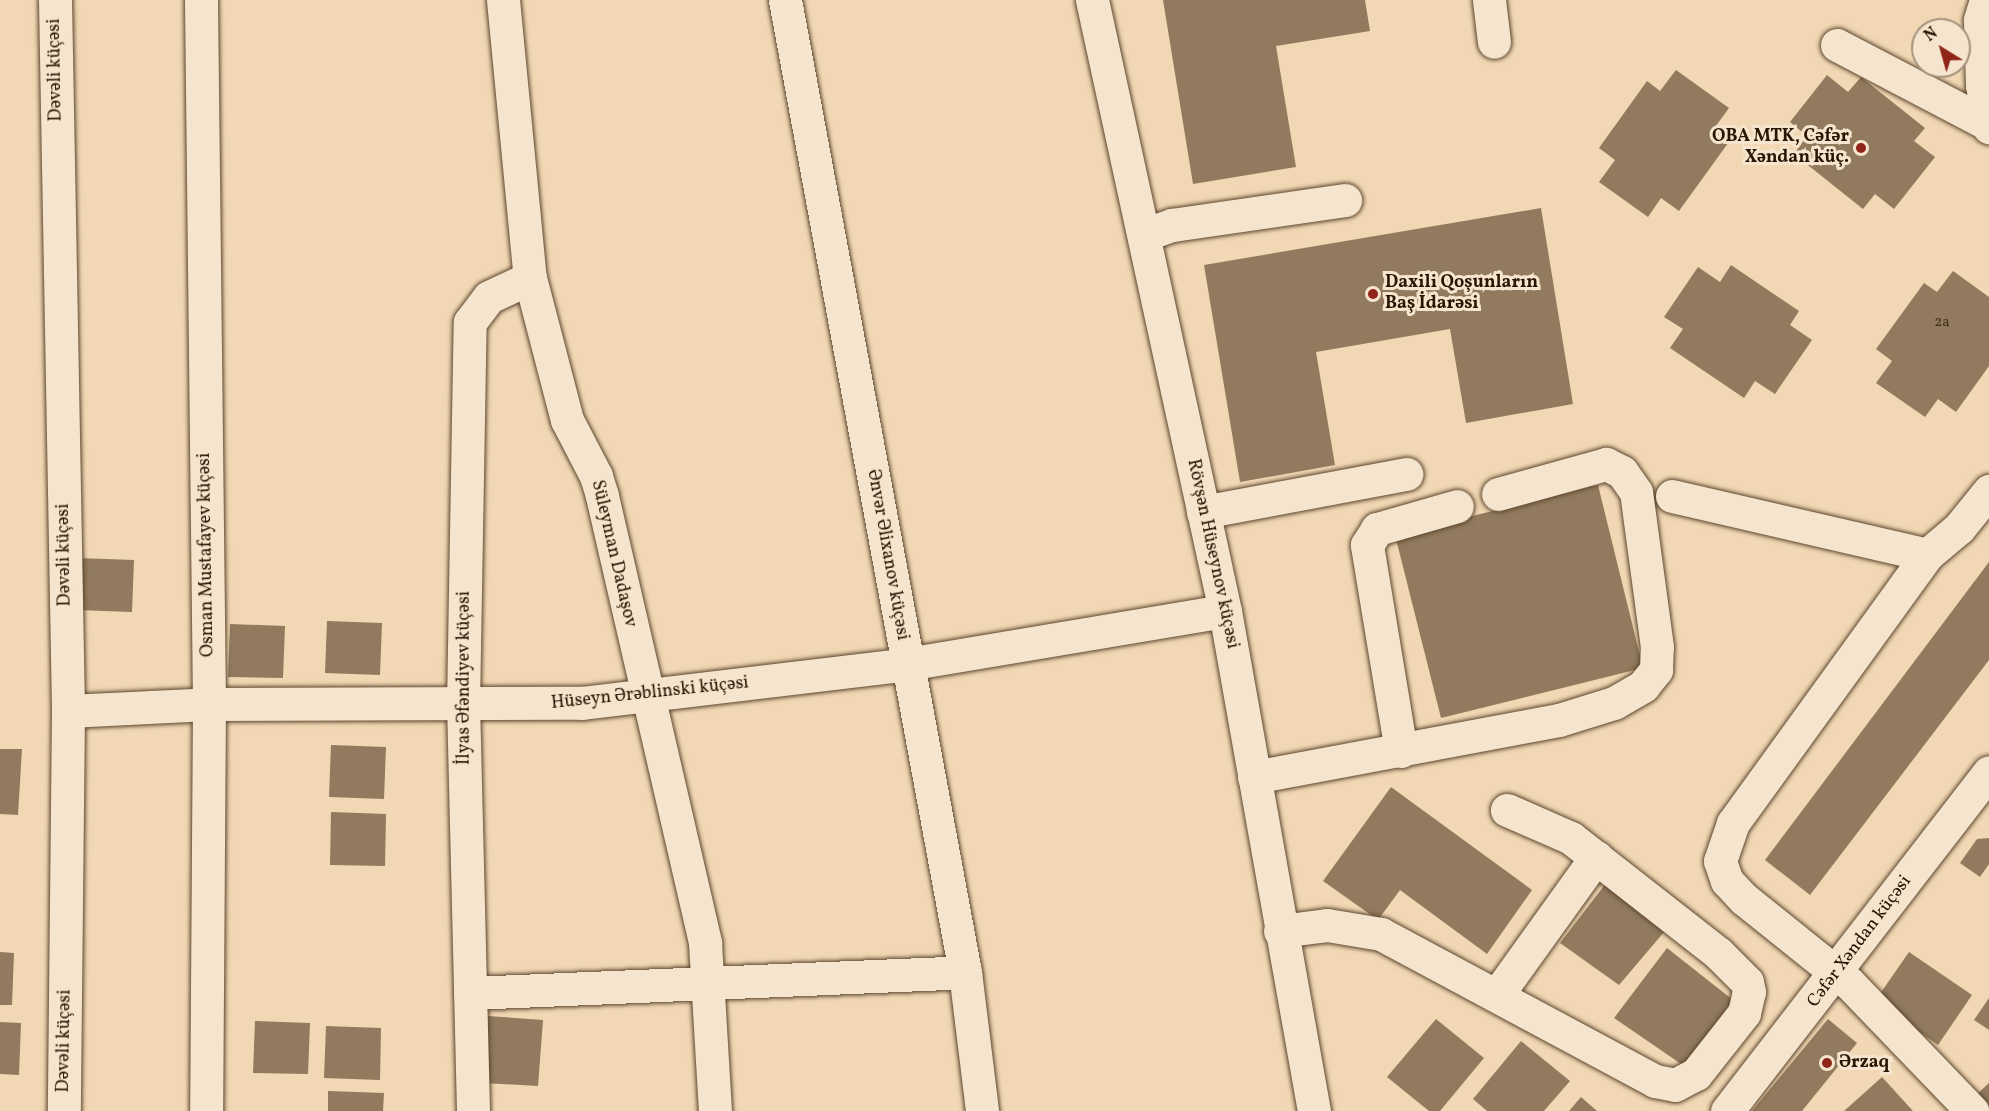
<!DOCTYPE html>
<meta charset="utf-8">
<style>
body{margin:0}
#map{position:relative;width:1989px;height:1111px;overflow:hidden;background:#f1d7b3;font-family:Vollkorn,serif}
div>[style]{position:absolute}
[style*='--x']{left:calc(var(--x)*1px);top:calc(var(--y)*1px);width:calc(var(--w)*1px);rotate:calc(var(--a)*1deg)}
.building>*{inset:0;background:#917a5e}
.roads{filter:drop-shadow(0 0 2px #5c462e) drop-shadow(0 0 2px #5c462e)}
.minor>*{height:33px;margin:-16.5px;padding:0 16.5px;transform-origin:16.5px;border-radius:16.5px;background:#f6e5ce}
.dots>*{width:16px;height:16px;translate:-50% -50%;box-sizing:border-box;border:3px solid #f6e5ce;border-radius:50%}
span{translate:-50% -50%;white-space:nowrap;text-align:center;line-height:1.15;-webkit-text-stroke:6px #f6e5ce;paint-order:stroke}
.number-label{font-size:15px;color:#442e19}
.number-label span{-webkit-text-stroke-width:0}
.street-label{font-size:18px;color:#2a1502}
.poi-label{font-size:18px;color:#2a1502;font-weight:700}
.right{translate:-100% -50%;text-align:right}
.left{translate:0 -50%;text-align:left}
.north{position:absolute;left:1911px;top:18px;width:60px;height:60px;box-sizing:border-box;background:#f6e5ce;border:2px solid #a4927c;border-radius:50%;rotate:323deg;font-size:16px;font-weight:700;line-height:24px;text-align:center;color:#2a1502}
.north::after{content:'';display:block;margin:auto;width:21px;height:27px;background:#8f2418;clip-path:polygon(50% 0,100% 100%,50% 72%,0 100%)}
</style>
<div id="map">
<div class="building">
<div style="clip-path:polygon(1163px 0,1365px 0,1370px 31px,1276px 46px,1296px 167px,1193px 184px)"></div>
<div style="clip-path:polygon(1676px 70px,1729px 108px,1715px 127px,1731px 139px,1679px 211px,1661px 198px,1648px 217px,1599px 182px,1615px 160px,1599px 148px,1647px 81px,1660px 91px)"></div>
<div style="clip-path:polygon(1827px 75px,1848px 92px,1861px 77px,1925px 128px,1914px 141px,1935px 157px,1894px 209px,1875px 194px,1863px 209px,1794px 154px,1807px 136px,1790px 122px)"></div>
<div style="clip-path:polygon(1541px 208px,1573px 404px,1466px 423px,1450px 329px,1316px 352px,1335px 465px,1240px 482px,1204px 265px)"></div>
<div style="clip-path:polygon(1731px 265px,1799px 311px,1790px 325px,1812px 340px,1775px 394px,1755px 381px,1744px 398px,1670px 348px,1683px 329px,1664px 317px,1698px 267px,1720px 282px)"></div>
<div style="clip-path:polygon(1953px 271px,1989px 297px,1989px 366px,1956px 412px,1938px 399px,1925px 417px,1876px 383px,1892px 361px,1876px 349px,1924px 283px,1937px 292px)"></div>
<div style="clip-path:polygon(1598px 485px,1643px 668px,1441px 718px,1395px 535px)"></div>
<div style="clip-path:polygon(78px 558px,134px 560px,132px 612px,76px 610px)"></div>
<div style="clip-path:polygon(1989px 562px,1989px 660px,1810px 895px,1765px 860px)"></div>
<div style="clip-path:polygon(327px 621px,382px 623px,380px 675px,325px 673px)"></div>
<div style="clip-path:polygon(230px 624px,285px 626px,283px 678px,228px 677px)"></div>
<div style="clip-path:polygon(331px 745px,386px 747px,384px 799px,329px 797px)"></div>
<div style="clip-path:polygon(0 749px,22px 749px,18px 815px,0 814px)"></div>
<div style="clip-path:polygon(1391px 787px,1532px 890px,1487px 954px,1400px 890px,1378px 920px,1323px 881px)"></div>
<div style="clip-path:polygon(331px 812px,386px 814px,385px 866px,330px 865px)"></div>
<div style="clip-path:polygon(1989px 838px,1989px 864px,1980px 877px,1960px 863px,1977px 839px)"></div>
<div style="clip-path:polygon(1610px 878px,1670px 925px,1619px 985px,1560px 943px)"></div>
<div style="clip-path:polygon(1667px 948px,1733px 1000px,1684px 1066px,1614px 1018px)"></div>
<div style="clip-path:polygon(0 952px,14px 953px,12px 1005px,0 1005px)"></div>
<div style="clip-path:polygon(1909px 952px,1972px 995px,1938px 1045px,1875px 1001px)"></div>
<div style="clip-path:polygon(1989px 998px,1989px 1030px,1974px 1020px)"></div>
<div style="clip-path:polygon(488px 1016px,543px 1020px,538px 1086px,484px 1083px)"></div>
<div style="clip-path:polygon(1436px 1019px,1484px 1058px,1440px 1111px,1429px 1111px,1387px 1077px)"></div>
<div style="clip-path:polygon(1828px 1019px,1857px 1043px,1802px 1111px,1752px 1111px)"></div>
<div style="clip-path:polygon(255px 1021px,310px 1023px,308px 1074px,253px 1073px)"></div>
<div style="clip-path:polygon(0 1022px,21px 1023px,19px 1075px,0 1074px)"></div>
<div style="clip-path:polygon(326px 1026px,381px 1028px,380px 1080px,324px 1078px)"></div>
<div style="clip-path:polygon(1521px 1041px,1570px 1081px,1544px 1111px,1487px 1111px,1473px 1099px)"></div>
<div style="clip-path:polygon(1882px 1077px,1913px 1111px,1844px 1111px)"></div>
<div style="clip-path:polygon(1989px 1083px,1989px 1110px,1975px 1096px)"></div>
<div style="clip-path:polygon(328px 1091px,384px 1093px,383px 1111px,328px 1111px)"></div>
<div style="clip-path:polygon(1581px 1097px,1597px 1111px,1569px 1111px)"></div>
</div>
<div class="roads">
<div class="minor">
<div style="--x:55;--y:0;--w:711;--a:88.95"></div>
<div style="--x:68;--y:711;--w:400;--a:90.6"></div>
<div style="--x:201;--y:0;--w:704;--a:89.35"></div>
<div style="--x:209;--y:704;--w:407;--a:90.4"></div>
<div style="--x:503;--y:0;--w:279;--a:84.5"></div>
<div style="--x:530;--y:278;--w:147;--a:75.4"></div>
<div style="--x:567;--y:420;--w:63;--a:62.6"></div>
<div style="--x:596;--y:476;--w:21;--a:73"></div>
<div style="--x:602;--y:496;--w:459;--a:77"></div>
<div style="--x:705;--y:943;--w:168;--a:86.6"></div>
<div style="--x:785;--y:0;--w:989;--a:79.51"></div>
<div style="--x:965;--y:972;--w:140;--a:83"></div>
<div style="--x:1092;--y:0;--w:625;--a:77.72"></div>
<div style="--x:1225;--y:611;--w:508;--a:79.91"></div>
<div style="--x:1489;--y:0;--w:42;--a:83.2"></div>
<div style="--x:1986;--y:0;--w:21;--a:107"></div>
<div style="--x:1980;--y:20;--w:65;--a:88.2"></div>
<div style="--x:1982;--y:85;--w:43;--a:80.5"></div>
<div style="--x:1837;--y:45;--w:170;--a:27.6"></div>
<div style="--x:1144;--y:235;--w:30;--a:-20"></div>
<div style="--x:1172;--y:225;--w:175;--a:-8.2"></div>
<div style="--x:1672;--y:496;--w:262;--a:13"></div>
<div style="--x:1927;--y:555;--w:42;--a:-40.2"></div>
<div style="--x:1959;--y:528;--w:48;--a:-51"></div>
<div style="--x:1203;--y:512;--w:207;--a:-10.6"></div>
<div style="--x:1927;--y:555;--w:331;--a:125.9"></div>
<div style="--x:1733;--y:823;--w:40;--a:108.9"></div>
<div style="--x:1720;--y:861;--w:21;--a:71"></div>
<div style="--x:1727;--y:881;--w:25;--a:47"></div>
<div style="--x:1744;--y:899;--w:134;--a:38.7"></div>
<div style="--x:1849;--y:983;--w:178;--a:46.1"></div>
<div style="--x:68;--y:711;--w:141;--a:-2.8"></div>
<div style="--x:209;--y:704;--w:373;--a:-0.2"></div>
<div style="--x:582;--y:703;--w:327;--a:-6.8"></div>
<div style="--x:907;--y:664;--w:322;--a:-9.5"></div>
<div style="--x:1401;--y:751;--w:209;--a:-99.4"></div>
<div style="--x:1367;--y:545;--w:19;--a:-58"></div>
<div style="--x:1377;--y:529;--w:83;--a:-16"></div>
<div style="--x:1254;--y:777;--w:310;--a:-10.6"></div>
<div style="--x:1559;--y:720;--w:58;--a:-17.2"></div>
<div style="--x:1614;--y:703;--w:34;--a:-30"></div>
<div style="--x:1643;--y:686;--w:21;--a:-51"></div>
<div style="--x:1656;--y:670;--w:23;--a:-88"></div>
<div style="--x:1657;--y:647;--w:156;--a:-97.7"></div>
<div style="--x:1636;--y:492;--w:24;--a:-125"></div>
<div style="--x:1622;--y:472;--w:18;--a:-153"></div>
<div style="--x:1606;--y:464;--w:112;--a:164.5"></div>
<div style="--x:1280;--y:931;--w:47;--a:-7.3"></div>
<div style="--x:1327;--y:925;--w:55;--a:9.5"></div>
<div style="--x:1381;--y:934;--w:311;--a:28.2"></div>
<div style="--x:1655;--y:1081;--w:20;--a:11"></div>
<div style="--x:1675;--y:1085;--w:24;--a:-28"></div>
<div style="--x:1696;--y:1074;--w:78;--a:-51.8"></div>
<div style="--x:1744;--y:1013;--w:22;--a:-77"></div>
<div style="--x:1749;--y:992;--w:10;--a:-101"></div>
<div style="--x:1747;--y:982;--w:41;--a:-135"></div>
<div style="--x:1718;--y:953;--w:187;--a:-142"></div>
<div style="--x:1571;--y:838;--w:70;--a:-156.4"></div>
<div style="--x:470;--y:993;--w:495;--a:-2.4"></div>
<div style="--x:1497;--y:995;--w:170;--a:-54.3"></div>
<div style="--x:473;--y:1111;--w:406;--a:-91.4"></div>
<div style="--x:463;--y:705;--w:383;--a:-89"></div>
<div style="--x:470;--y:322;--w:31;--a:-53"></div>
<div style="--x:489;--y:297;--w:45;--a:-24.9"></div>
<div style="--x:1727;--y:1111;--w:428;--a:-52.3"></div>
</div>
</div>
<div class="dots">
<div style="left:1861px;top:148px;background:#8f2418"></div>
<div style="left:1373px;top:294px;background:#8f2418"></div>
<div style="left:1827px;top:1063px;background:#8f2418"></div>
</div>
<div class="number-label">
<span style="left:1942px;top:323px">2a</span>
</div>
<div class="street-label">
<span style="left:56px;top:70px;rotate:-91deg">Dəvəli küçəsi</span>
<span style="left:613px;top:554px;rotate:77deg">Süleyman Dadaşov</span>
<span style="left:1212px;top:554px;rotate:78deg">Rövşən Hüseynov küçəsi</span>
<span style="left:65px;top:555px;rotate:-91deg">Dəvəli küçəsi</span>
<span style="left:207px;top:555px;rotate:-91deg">Osman Mustafayev küçəsi</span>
<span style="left:887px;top:555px;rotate:80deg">Ənvər Əlixanov küçəsi</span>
<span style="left:465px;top:678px;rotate:-90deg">İlyas Əfəndiyev küçəsi</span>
<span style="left:650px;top:694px;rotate:-6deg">Hüseyn Ərəblinski küçəsi</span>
<span style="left:1860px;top:942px;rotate:-53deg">Cəfər Xəndan küçəsi</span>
<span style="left:65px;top:1041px;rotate:-89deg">Dəvəli küçəsi</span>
</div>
<div class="poi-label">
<span class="right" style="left:1849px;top:148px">OBA MTK, Cəfər<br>Xəndan küç.</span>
<span class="left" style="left:1385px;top:294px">Daxili Qoşunların<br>Baş İdarəsi</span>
<span class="left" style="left:1839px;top:1063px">Ərzaq</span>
</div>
<div class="north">N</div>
</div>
